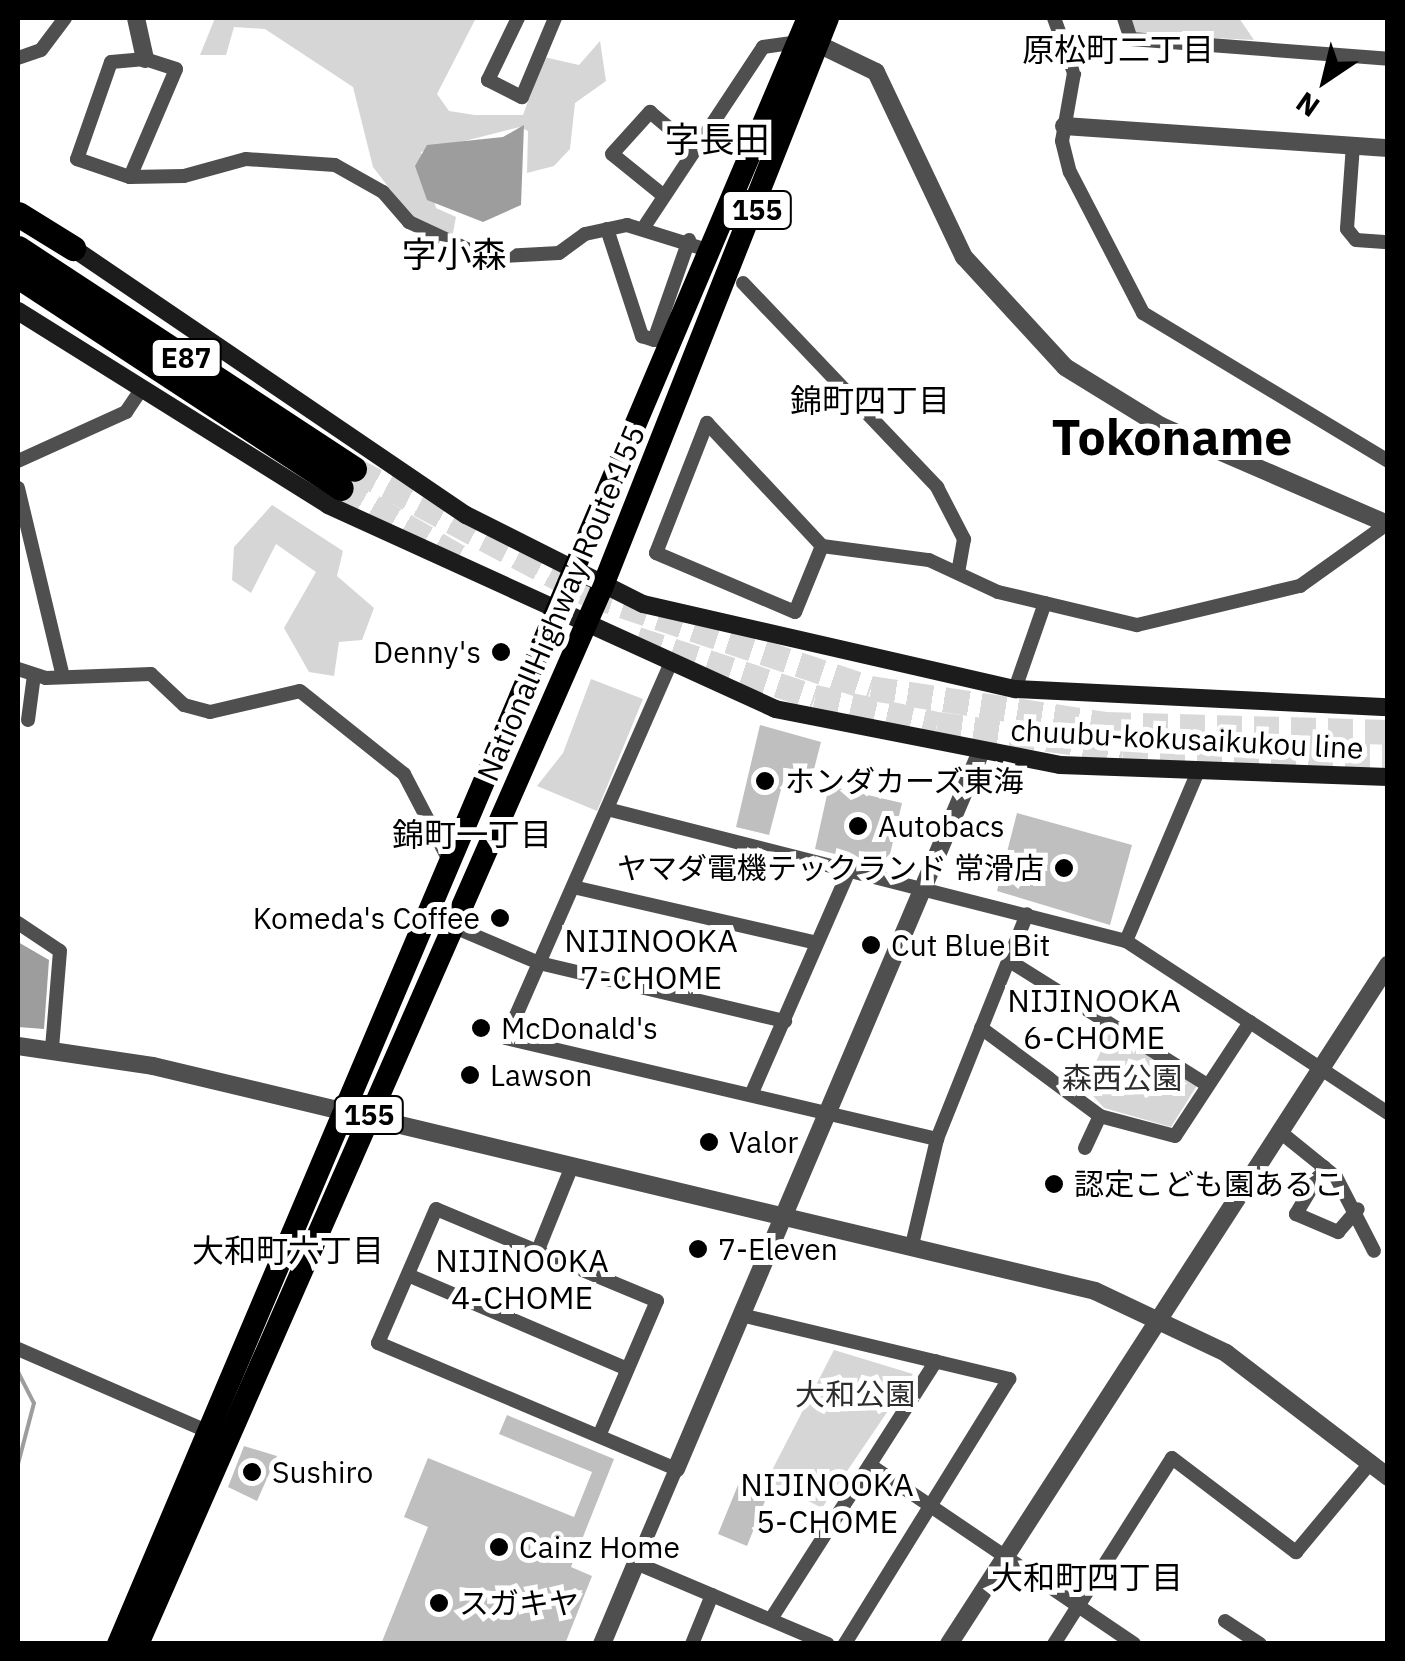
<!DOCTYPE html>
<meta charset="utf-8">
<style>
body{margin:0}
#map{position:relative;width:1405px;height:1661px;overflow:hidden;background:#fff;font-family:"IBM Plex Sans","Noto Sans JP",sans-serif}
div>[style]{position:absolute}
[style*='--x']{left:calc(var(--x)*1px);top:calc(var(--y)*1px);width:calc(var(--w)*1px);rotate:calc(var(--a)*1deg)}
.green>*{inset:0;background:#d6d6d6}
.water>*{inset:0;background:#9d9d9d}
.stream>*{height:4px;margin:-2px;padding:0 2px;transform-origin:2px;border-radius:2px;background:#9d9d9d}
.building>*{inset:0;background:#bfbfbf}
.motorway-tunnel>*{height:25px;margin-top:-12.5px;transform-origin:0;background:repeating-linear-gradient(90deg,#d9d9d9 0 25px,transparent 0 37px)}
.minor>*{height:14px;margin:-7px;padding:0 7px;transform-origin:7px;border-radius:7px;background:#4f4f4f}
.tertiary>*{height:18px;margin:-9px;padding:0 9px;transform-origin:9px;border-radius:9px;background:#4f4f4f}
.secondary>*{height:18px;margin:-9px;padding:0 9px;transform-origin:9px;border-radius:9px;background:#1c1c1c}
.trunk>*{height:22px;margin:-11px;padding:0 11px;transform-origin:11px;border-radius:11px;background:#000}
.motorway>*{height:25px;margin:-12.5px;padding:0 12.5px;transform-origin:12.5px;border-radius:12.5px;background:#000}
.dots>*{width:28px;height:28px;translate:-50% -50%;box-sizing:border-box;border:5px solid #fff;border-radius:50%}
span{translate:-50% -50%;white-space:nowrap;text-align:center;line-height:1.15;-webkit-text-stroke:10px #fff;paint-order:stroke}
.shield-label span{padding:2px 8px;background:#fff;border:2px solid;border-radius:8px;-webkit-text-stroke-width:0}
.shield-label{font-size:28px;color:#000;font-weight:700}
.street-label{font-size:30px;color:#000}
.poi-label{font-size:30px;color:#000}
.right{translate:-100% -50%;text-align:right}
.left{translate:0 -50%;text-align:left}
.park-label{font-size:30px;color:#2d2d2d}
.neighbourhood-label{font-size:32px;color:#000}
.quarter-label{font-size:35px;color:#000}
.town-label{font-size:50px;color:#000;font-weight:700}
.frame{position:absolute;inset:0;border:20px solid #000;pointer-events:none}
.north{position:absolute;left:1275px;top:30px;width:100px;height:100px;-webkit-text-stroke:8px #fff;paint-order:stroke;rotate:215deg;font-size:28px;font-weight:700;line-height:40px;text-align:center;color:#000}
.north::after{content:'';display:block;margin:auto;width:35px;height:45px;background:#000;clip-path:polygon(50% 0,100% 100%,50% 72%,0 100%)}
</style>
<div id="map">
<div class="green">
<div style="clip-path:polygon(215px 18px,476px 18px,437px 94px,449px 111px,475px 115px,523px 115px,544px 57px,579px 65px,600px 41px,606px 81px,575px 103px,570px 149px,554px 166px,527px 173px,528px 131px,520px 127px,421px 152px,436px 208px,456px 217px,452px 238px,413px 219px,373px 167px,353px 87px,265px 29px,234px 27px,226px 55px,200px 55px)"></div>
<div style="clip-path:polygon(1130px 18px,1239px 18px,1254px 40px,1134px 34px)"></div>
<div style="clip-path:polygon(272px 505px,343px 551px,337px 576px,374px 608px,362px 640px,339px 642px,334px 676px,309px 672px,284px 628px,316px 572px,276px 544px,251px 593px,232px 580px,234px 547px)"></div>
<div style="clip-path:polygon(591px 679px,643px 699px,597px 811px,537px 786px,563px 753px)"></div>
<div style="clip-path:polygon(1110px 1030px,1198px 1084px,1171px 1127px,1104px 1108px,1085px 1087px)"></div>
<div style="clip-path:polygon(834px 1350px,913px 1374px,822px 1508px,767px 1480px)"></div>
</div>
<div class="water">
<div style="clip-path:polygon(524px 125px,521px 205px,483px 222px,427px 200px,415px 166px,427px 145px,503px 137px)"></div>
<div style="clip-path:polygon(18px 942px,49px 960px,44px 1029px,18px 1027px)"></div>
</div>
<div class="stream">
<div style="--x:18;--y:1372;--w:35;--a:63"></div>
<div style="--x:34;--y:1403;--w:63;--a:104.7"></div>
</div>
<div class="building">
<div style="clip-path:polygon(760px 725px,821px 742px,810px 785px,784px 778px,769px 835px,736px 827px)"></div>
<div style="clip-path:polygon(829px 786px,902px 803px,887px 867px,815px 849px)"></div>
<div style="clip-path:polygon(1017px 813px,1132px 845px,1110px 925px,997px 891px)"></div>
<div style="clip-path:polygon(507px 1415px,614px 1459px,571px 1567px,592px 1576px,565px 1644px,381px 1644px,428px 1527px,404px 1517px,428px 1458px,574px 1517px,592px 1472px,499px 1434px)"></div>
<div style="clip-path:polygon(244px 1446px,277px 1456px,257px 1501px,228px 1487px)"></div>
<div style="clip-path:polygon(738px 1485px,767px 1496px,747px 1546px,718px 1534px)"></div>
</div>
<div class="motorway-tunnel">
<div style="--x:354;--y:469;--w:265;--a:28.1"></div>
<div style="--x:588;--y:594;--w:298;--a:18.4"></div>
<div style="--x:871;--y:688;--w:238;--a:8.7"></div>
<div style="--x:1106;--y:724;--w:282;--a:1.6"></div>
<div style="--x:341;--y:488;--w:147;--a:30.2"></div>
<div style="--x:637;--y:639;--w:187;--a:18"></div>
<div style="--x:815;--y:697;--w:125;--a:12.5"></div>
<div style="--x:937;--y:724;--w:188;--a:7.7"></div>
<div style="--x:1123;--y:749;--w:265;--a:1.5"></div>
</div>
<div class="minor">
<div style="--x:518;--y:18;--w:69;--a:115.8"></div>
<div style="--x:488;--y:80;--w:38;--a:27"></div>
<div style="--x:522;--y:97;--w:86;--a:-67.3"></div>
<div style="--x:1054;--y:18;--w:59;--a:70"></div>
<div style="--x:1074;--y:73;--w:69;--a:100"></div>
<div style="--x:1062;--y:141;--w:32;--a:76"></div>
<div style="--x:1070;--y:172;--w:159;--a:62.6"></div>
<div style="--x:1143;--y:313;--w:286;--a:31.1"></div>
<div style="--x:1124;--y:18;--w:22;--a:72"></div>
<div style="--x:1131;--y:39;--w:258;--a:4.4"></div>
<div style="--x:18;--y:58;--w:24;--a:-19"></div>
<div style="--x:41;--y:50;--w:40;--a:-53"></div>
<div style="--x:1353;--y:145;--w:84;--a:94.1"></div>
<div style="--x:1347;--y:229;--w:14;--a:51"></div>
<div style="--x:1356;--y:240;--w:32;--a:4"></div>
<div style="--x:130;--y:177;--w:117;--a:-66.9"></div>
<div style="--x:176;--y:69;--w:33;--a:-162"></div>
<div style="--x:145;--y:59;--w:34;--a:175"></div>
<div style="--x:111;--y:62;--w:103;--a:109.3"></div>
<div style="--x:77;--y:159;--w:56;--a:18.8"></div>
<div style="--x:130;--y:177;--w:54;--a:-1.1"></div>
<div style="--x:184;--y:176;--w:64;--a:-15.3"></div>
<div style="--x:246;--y:159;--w:89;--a:3.9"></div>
<div style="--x:335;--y:165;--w:55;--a:29.4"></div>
<div style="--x:383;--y:192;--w:40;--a:49"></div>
<div style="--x:409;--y:222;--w:83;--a:25"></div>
<div style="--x:484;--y:257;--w:75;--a:-3.1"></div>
<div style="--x:559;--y:253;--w:32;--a:-36"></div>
<div style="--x:585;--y:234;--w:43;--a:-12.1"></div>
<div style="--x:627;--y:225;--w:77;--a:17.3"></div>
<div style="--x:659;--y:192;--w:60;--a:-141"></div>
<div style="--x:612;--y:154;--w:57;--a:-47.9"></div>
<div style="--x:650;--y:112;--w:57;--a:40.1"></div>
<div style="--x:646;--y:224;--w:212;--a:-56.5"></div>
<div style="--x:763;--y:47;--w:42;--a:-8.1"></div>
<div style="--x:607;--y:229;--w:113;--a:71.9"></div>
<div style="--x:642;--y:336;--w:13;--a:18"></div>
<div style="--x:654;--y:340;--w:106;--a:-70.7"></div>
<div style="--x:743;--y:283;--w:282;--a:46.4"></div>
<div style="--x:937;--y:487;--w:59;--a:62.6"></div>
<div style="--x:964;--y:539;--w:29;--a:100"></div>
<div style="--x:18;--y:461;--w:119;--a:-24.4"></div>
<div style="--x:126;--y:412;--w:25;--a:-56"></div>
<div style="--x:18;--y:488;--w:194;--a:76.6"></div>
<div style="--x:822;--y:546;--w:71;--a:112.2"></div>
<div style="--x:795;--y:612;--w:151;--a:-157"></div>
<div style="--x:656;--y:553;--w:140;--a:-68.6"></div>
<div style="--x:707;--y:423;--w:168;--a:46.9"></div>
<div style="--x:822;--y:546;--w:108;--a:7.5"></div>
<div style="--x:929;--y:560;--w:76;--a:24.9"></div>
<div style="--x:998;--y:592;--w:143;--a:13.4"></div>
<div style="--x:1137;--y:625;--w:168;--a:-13.5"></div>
<div style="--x:1300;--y:586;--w:107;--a:-35.5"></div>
<div style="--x:669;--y:667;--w:405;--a:113.7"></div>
<div style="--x:506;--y:1038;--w:443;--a:13.2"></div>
<div style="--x:18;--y:669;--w:29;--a:18"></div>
<div style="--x:46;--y:678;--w:105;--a:-2.2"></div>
<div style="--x:151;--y:674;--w:45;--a:43.2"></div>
<div style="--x:184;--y:705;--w:27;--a:15"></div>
<div style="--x:210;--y:712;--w:92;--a:-13.1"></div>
<div style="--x:300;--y:691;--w:133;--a:38.6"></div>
<div style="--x:404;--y:774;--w:102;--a:62.4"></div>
<div style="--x:1015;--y:689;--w:91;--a:-70.8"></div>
<div style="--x:28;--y:720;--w:45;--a:-82.4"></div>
<div style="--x:607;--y:809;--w:536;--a:14.27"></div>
<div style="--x:1126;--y:941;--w:148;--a:33.2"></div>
<div style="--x:1250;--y:1022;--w:136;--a:123.3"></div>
<div style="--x:1175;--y:1136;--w:78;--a:-165.1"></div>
<div style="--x:1100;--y:1116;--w:148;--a:-143.5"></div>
<div style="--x:573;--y:887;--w:250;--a:12.9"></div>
<div style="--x:18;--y:923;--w:50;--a:33.7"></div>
<div style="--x:60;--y:951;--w:97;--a:94.7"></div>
<div style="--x:452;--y:926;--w:95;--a:23"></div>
<div style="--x:539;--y:963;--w:253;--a:13.3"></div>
<div style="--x:1126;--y:941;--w:181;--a:-67"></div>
<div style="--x:1008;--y:960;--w:235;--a:32.1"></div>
<div style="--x:1250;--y:1022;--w:165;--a:33.4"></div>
<div style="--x:751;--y:1095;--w:250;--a:-66.4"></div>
<div style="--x:1279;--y:1131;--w:73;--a:38.9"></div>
<div style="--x:1336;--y:1177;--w:83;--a:62.8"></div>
<div style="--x:1085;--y:1148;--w:35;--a:-65"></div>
<div style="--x:1324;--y:1167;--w:55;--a:120.8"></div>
<div style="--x:1296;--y:1214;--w:46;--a:23.2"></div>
<div style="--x:1338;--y:1232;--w:30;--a:-49"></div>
<div style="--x:912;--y:1245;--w:109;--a:-76.7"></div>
<div style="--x:937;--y:1139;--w:242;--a:-68.2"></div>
<div style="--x:538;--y:1250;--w:91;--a:-68"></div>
<div style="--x:408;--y:1275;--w:238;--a:23.2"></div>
<div style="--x:741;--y:1315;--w:276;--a:13.4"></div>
<div style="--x:1009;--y:1379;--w:312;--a:121.8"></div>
<div style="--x:18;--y:1349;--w:208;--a:23.5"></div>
<div style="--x:599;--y:1436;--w:147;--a:-66.8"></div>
<div style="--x:657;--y:1301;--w:239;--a:-157.4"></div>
<div style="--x:436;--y:1209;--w:146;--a:113.4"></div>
<div style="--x:378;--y:1343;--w:324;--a:22.9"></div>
<div style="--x:676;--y:1469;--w:102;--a:113.1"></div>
<div style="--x:636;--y:1563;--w:208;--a:22.9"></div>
<div style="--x:870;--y:1465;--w:319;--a:34.1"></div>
<div style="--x:771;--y:1619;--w:306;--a:-57.4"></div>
<div style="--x:1225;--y:1621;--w:42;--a:33.3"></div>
<div style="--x:692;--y:1644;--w:53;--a:-67.8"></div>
<div style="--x:1054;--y:1644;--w:220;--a:-57.6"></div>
<div style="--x:1172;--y:1458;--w:156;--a:37.2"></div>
<div style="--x:1296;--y:1552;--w:117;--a:-50.2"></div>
</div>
<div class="tertiary">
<div style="--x:136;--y:18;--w:42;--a:77.6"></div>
<div style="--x:820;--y:45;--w:62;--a:25.7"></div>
<div style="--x:876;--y:72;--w:205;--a:64.6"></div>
<div style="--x:964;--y:257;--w:149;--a:47.4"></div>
<div style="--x:1065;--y:367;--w:113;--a:31.6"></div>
<div style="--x:1161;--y:426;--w:247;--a:23.4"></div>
<div style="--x:1064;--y:126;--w:325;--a:3.9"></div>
<div style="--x:18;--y:1046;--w:136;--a:8.4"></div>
<div style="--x:153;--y:1066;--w:968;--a:13.43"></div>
<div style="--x:1095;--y:1291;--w:145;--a:25.3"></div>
<div style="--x:1226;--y:1353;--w:204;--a:37.4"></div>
<div style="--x:676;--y:1469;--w:777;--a:-66.97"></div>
<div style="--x:602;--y:1644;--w:88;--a:-67.2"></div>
<div style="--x:949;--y:1644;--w:809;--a:-57.12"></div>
</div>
<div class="secondary">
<div style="--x:64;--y:242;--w:486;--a:34.2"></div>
<div style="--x:466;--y:515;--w:198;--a:26.7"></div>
<div style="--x:643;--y:604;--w:382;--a:12.9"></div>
<div style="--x:1015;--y:689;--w:373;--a:2.8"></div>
<div style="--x:18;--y:311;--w:366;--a:32"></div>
<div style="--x:328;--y:505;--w:491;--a:24.5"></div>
<div style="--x:775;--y:709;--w:290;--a:11.1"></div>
<div style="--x:1060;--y:765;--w:328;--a:2.1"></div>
</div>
<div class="trunk">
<div style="--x:118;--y:1644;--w:1766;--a:-67.01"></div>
<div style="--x:138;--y:1644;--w:1153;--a:-66.28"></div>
<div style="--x:602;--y:588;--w:613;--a:-68.37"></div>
</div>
<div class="motorway">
<div style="--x:18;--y:214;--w:65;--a:31.7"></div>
<div style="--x:18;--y:248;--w:402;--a:33.3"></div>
<div style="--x:18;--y:276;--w:386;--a:33.3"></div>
</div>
<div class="dots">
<div style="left:501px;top:652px;background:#000"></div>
<div style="left:765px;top:781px;background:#000"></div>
<div style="left:858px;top:826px;background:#000"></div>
<div style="left:1064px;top:868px;background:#000"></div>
<div style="left:500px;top:918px;background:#000"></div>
<div style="left:871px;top:945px;background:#000"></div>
<div style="left:481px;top:1028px;background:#000"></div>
<div style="left:470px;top:1075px;background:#000"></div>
<div style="left:709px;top:1142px;background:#000"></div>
<div style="left:1054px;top:1184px;background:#000"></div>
<div style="left:698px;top:1249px;background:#000"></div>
<div style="left:252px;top:1472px;background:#000"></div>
<div style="left:499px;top:1547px;background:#000"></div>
<div style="left:439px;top:1603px;background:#000"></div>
</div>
<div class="shield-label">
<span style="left:757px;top:210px">155</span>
<span style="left:186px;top:358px">E87</span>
<span style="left:369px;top:1115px">155</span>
</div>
<div class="street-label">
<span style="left:561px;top:603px;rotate:-67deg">National Highway Route 155</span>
<span style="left:1187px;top:739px;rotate:3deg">chuubu-kokusaikukou line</span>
</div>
<div class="poi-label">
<span class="right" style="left:481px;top:652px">Denny's</span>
<span class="left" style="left:785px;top:781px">ホンダカーズ東海</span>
<span class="left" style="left:878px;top:826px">Autobacs</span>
<span class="right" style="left:1044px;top:868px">ヤマダ電機テックランド 常滑店</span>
<span class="right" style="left:480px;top:918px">Komeda's Coffee</span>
<span class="left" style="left:891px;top:945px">Cut Blue Bit</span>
<span class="left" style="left:501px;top:1028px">McDonald's</span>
<span class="left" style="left:490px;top:1075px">Lawson</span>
<span class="left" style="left:729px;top:1142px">Valor</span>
<span class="left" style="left:1074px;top:1184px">認定こども園あるこ</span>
<span class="left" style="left:718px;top:1249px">7-Eleven</span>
<span class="left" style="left:272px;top:1472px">Sushiro</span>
<span class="left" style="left:519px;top:1547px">Cainz Home</span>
<span class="left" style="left:459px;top:1603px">スガキヤ</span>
</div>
<div class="park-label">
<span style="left:1122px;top:1078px">森西公園</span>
<span style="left:855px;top:1394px">大和公園</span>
</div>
<div class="neighbourhood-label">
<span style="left:1118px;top:49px">原松町二丁目</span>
<span style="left:870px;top:400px">錦町四丁目</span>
<span style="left:472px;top:834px">錦町一丁目</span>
<span style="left:651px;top:959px">NIJINOOKA<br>7-CHOME</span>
<span style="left:1094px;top:1019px">NIJINOOKA<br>6-CHOME</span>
<span style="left:288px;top:1250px">大和町六丁目</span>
<span style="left:522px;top:1279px">NIJINOOKA<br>4-CHOME</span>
<span style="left:827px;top:1503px">NIJINOOKA<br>5-CHOME</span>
<span style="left:1087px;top:1577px">大和町四丁目</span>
</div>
<div class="quarter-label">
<span style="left:717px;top:139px">字長田</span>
<span style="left:454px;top:254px">字小森</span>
</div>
<div class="town-label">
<span style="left:1172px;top:437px">Tokoname</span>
</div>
<div class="frame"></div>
<div class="north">N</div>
</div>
